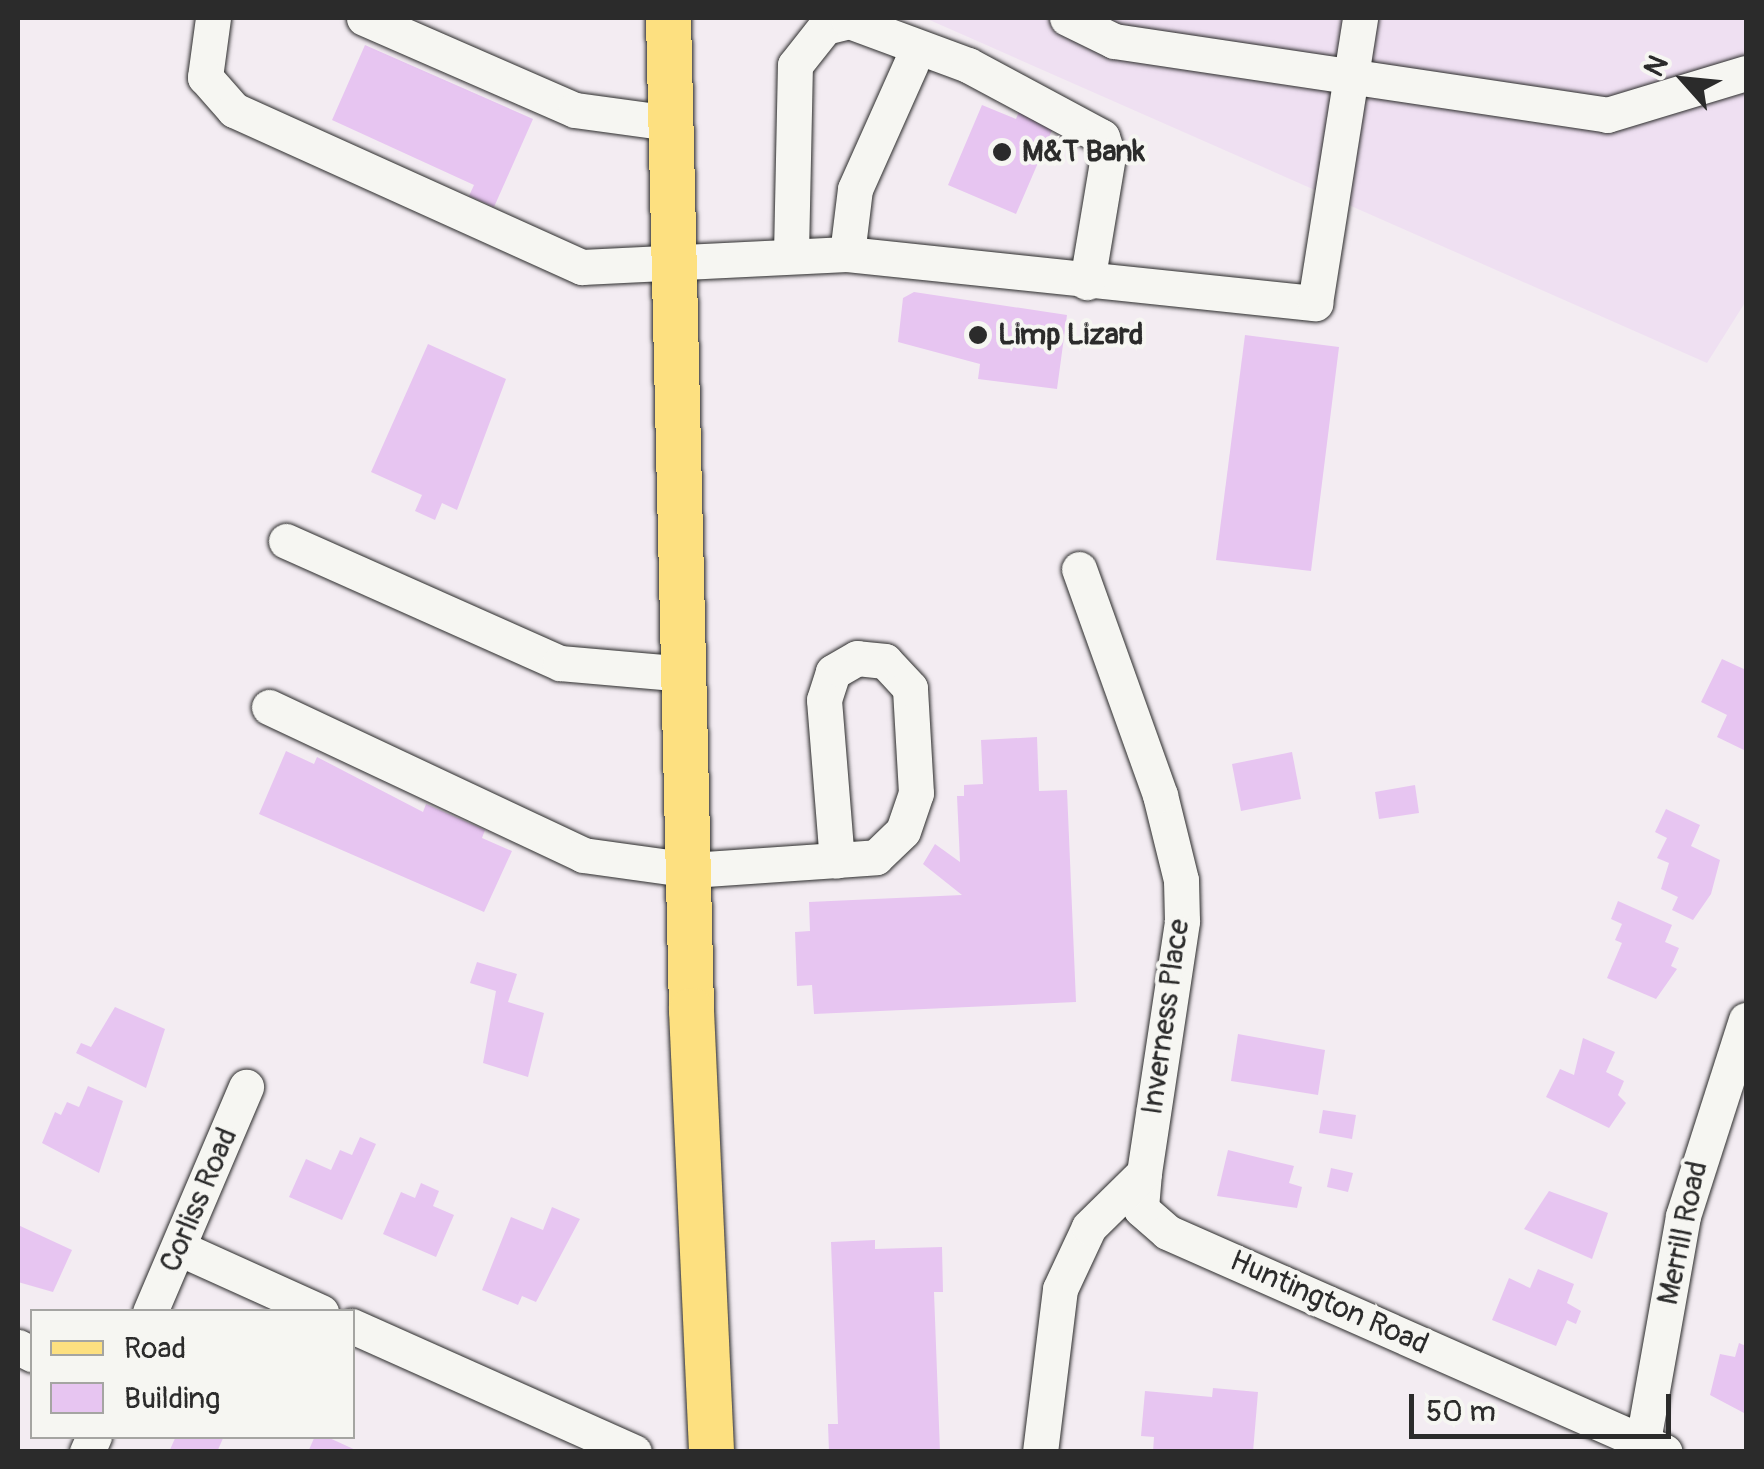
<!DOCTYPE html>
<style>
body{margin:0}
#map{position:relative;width:1764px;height:1469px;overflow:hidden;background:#f3ecf2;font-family:Pangolin,sans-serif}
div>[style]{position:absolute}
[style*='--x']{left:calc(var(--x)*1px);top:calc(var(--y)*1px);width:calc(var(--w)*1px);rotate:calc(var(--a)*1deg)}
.built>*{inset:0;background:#efe0f2}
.building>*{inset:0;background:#e7c5f1}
.roads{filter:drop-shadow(0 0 2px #2b2b2b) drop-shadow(0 0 2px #2b2b2b)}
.minor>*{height:35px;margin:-17.5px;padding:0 17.5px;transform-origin:17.5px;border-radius:17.5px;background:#f6f6f2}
.major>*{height:45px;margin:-22.5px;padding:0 22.5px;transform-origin:22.5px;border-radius:22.5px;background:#fde080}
.dots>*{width:28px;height:28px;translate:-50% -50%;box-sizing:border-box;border:5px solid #f6f6f2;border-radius:50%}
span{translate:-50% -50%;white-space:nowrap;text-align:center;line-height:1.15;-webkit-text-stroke:8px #f6f6f2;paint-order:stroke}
.poi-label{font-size:30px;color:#2b2b2b;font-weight:700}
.left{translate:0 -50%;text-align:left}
.street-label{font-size:30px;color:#2b2b2b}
.frame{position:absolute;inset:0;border:20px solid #2b2b2b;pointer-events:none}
.legend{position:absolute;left:30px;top:1309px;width:325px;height:130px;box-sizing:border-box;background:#f6f6f2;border:2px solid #a5a5a2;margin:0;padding:12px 18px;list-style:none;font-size:30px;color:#2b2b2b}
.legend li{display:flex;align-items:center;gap:20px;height:50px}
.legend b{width:50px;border:2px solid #a5a5a2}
.north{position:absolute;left:1634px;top:30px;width:100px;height:100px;-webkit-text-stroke:8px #f6f6f2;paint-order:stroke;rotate:297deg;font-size:28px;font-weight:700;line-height:40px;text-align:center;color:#2b2b2b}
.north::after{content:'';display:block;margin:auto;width:35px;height:45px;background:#2b2b2b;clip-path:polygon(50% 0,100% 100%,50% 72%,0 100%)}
.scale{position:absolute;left:1409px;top:1394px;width:262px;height:45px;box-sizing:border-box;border:5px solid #2b2b2b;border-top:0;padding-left:12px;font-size:30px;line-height:35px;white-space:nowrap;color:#2b2b2b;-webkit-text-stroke:8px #f6f6f2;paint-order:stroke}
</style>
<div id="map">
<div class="built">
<div style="clip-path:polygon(925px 18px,1746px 18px,1746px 301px,1707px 363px)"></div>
</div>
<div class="building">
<div style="clip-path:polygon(365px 45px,533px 119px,494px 207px,469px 196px,474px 185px,332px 120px)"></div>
<div style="clip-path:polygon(1024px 99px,1059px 114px,1016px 214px,948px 185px,982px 105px,1016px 119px)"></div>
<div style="clip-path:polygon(914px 292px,1067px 315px,1057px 389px,978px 379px,980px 364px,898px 342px,903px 298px)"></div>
<div style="clip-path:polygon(1245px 335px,1339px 347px,1311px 571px,1216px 560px)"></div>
<div style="clip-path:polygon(428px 344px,506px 379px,457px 510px,442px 503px,435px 520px,415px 511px,422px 495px,371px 472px)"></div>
<div style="clip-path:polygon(1722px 659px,1746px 670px,1746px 751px,1717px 737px,1727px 715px,1701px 702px)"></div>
<div style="clip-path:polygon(1037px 737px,1039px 791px,1067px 790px,1076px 1002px,814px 1014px,812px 985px,797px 986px,795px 932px,810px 931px,809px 902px,962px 895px,923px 864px,935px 844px,960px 862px,957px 796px,964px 796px,964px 785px,983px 784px,981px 740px)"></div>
<div style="clip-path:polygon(286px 751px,314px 764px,317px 757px,423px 812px,426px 804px,485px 830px,482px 838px,512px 851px,484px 912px,259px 814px)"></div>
<div style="clip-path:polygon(1292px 752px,1301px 799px,1241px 811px,1232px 764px)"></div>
<div style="clip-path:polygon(1415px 785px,1419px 813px,1379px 819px,1375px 792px)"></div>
<div style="clip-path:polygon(1666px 809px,1700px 825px,1691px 846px,1720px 860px,1711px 894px,1693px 920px,1672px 910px,1678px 897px,1661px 889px,1669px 863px,1657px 858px,1667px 838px,1655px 832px)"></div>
<div style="clip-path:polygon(1618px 901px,1672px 925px,1665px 942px,1679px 948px,1671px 966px,1677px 969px,1656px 999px,1607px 978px,1622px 943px,1615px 940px,1622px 924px,1611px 919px)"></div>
<div style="clip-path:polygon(477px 962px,517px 974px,508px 1002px,544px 1013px,528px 1077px,483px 1063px,496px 991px,470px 983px)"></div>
<div style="clip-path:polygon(115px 1007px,165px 1029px,146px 1088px,76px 1053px,81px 1043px,91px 1047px)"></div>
<div style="clip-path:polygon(1238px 1034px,1325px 1050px,1318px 1095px,1231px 1081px)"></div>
<div style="clip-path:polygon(1583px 1038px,1615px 1052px,1606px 1072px,1624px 1081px,1618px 1095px,1626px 1103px,1609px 1128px,1546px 1097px,1560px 1069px,1574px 1075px)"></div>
<div style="clip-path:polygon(88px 1086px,123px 1101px,99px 1173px,42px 1143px,55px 1112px,61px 1115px,67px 1102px,79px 1107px)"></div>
<div style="clip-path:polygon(1323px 1110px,1356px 1115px,1352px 1139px,1319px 1133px)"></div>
<div style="clip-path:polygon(360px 1137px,376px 1144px,342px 1220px,289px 1197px,306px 1159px,331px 1170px,340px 1150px,352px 1155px)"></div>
<div style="clip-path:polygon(1228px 1150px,1294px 1166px,1289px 1183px,1302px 1187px,1297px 1208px,1217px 1196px)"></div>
<div style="clip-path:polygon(1331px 1168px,1353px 1173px,1348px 1192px,1327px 1187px)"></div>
<div style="clip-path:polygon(421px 1183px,439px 1191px,433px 1206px,454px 1215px,436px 1257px,383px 1234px,401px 1192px,415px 1198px)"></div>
<div style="clip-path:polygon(1549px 1191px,1608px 1213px,1592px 1259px,1524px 1229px)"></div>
<div style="clip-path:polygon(552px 1207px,580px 1219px,536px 1302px,522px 1296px,518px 1305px,482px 1290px,511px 1217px,543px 1230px)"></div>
<div style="clip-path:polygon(18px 1225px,72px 1250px,53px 1292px,18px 1282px)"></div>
<div style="clip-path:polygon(875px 1240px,875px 1249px,942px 1247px,943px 1292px,934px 1292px,940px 1452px,829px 1452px,828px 1424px,838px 1424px,831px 1242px)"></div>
<div style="clip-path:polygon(1538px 1269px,1574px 1284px,1567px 1303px,1581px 1311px,1576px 1324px,1567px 1320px,1556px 1346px,1492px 1320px,1509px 1278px,1530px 1288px)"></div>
<div style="clip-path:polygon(1739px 1343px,1746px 1346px,1744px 1413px,1710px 1395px,1720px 1354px,1735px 1357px)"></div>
<div style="clip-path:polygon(1213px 1388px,1258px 1392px,1253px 1452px,1153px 1452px,1154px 1437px,1141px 1436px,1145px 1391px,1212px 1397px)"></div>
<div style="clip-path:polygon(176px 1436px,224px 1436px,217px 1452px,169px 1452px)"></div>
<div style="clip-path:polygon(315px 1436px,325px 1436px,360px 1452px,308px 1452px)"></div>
</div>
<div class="roads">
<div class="minor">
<div style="--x:213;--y:18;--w:60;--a:97.7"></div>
<div style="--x:205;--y:77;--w:44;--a:48.7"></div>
<div style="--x:234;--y:110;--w:382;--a:24.3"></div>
<div style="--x:582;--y:267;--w:265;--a:-2.8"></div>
<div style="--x:847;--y:254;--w:471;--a:6"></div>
<div style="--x:1315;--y:303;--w:289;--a:-81"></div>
<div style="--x:364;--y:18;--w:230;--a:23.6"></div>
<div style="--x:575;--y:110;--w:96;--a:7.8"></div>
<div style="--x:1067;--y:18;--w:52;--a:26.1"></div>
<div style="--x:1114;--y:41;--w:499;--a:8.5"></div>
<div style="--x:1607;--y:115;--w:145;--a:-16.8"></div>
<div style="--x:791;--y:254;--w:189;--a:-88.8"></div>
<div style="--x:795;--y:65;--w:48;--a:-51.7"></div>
<div style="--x:825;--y:27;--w:25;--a:-14"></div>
<div style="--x:849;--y:21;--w:127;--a:20.3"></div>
<div style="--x:968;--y:65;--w:152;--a:28.2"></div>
<div style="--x:1102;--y:137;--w:20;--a:72"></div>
<div style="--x:1108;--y:156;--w:128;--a:99.5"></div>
<div style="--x:847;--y:254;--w:65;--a:-83"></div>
<div style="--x:855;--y:189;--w:137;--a:-65.9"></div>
<div style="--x:286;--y:541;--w:300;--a:24"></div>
<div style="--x:560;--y:663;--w:126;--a:5"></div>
<div style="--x:269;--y:707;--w:347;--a:25.2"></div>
<div style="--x:583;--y:855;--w:109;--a:7.9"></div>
<div style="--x:691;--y:870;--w:146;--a:-3.9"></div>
<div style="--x:837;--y:860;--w:39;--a:-4"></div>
<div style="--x:876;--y:857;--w:37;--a:-44"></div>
<div style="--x:903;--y:831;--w:40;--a:-71.1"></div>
<div style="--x:916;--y:793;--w:105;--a:-93.3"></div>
<div style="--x:910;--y:688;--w:37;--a:-133"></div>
<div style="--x:885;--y:661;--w:28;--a:-174"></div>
<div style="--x:857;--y:658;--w:28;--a:150"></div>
<div style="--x:833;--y:672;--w:29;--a:108"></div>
<div style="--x:824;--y:700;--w:161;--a:85.4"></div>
<div style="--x:1144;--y:1173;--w:36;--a:95"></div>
<div style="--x:1141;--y:1209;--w:35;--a:41"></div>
<div style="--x:1167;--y:1232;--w:544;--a:23.83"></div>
<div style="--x:179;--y:1248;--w:156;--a:24.3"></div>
<div style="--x:150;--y:1312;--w:245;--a:-66.9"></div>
<div style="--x:352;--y:1326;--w:309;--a:24.1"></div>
<div style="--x:18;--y:1347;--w:16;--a:27"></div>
<div style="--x:87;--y:1452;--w:17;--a:-66"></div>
<div style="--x:1040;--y:1452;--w:164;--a:-83"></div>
<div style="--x:1060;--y:1289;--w:68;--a:-64.9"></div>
<div style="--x:1089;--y:1227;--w:77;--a:-44.5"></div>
<div style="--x:1144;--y:1173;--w:255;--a:-81.4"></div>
<div style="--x:1182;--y:921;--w:41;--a:-91.4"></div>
<div style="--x:1181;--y:880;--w:88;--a:-103.9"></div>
<div style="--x:1160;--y:795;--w:240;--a:-109.7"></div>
<div style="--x:1641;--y:1452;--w:240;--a:-79.9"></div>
<div style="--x:1683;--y:1216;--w:206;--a:-72.2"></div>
</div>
<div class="major">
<div style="--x:668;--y:18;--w:992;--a:88.67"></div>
<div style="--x:691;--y:1010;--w:442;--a:87.4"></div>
</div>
</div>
<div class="dots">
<div style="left:1002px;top:152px;background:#2b2b2b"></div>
<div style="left:978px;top:335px;background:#2b2b2b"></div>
</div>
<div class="poi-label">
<span class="left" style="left:1022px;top:152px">M&amp;T Bank</span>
<span class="left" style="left:998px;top:335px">Limp Lizard</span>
</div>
<div class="street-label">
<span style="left:1166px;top:1017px;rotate:-82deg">Inverness Place</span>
<span style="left:199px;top:1200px;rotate:-67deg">Corliss Road</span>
<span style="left:1683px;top:1233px;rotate:-78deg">Merrill Road</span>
<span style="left:1329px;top:1303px;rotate:24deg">Huntington Road</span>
</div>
<div class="frame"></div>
<ul class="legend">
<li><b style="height:12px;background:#fde080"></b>Road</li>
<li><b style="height:28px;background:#e7c5f1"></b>Building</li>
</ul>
<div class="north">N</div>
<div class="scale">50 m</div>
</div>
